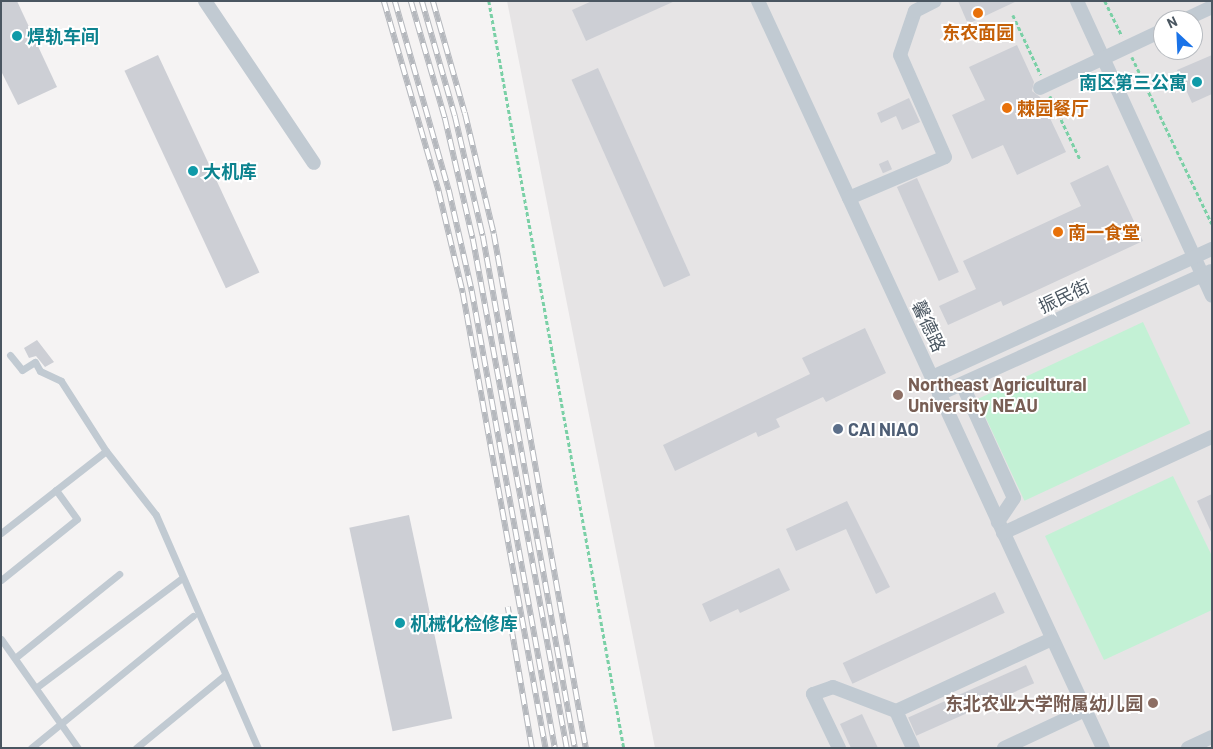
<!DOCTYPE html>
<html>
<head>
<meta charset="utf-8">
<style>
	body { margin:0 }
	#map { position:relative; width:1213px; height:749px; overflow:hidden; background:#f5f3f3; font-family:Barlow,"Noto Sans SC",sans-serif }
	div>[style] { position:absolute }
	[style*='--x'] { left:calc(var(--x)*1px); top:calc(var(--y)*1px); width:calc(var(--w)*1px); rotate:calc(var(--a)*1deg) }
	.education>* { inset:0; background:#e6e4e5 }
	.green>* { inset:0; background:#c3f1d5; transform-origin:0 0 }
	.building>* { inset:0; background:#cdcfd5; transform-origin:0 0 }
	.path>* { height:2.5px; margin-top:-1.25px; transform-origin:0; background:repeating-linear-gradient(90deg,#7ad0a6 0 4px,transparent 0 6.5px) }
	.service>* { height:7px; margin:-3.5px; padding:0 3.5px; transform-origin:3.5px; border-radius:3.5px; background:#c1cad2 }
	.minor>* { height:14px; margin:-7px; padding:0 7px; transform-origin:7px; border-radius:7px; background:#c1cad2 }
	.rail>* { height:5.5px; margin-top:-2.75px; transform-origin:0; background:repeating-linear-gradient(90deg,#fff 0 11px,#b5b8bd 0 22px); box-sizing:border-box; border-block:1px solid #b5b8bd }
	.dots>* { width:14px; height:14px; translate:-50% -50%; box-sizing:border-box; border:2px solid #fff; border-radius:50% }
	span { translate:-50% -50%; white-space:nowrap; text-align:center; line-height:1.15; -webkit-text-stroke:4px #fff; paint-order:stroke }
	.food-label { font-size:18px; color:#c56008; font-weight:700 }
	.left { translate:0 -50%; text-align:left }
	.culture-label { font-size:18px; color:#0d838f; font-weight:700 }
	.right { translate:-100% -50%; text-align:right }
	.street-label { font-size:18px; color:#4a5661 }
	.education-label { font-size:18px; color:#785e54; font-weight:700 }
	.service-label { font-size:18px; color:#4e5e75; font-weight:700 }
	.frame { position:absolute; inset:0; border:2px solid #4a5661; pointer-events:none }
	.north { position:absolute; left:1153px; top:10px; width:50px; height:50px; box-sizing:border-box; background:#fff; border:1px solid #b7bbc0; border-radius:50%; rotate:335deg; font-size:14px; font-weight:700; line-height:20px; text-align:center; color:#4a5661 }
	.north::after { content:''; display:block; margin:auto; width:18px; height:22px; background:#1a73e8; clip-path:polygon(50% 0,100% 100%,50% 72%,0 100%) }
</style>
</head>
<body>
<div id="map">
	<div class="education">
		<i style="clip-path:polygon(evenodd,507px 1px,1212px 1px,1212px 748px,655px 748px,507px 1px,1163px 20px,1193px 20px,1193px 50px,1163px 50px,1163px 20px)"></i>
	</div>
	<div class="green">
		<i style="left:1143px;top:322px;width:112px;height:183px;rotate:65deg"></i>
		<i style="clip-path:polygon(1173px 476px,1212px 556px,1212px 610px,1104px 660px,1045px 536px)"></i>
	</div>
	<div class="building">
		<i style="clip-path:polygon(1px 1px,17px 1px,57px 87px,18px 105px,1px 71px)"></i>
		<i style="clip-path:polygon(592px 1px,675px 1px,586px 41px,572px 10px)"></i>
		<i style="clip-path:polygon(958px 1px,1017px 1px,968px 24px)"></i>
		<i style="clip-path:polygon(1017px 45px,1034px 82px,1032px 91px,1040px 97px,1066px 152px,1017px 175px,1003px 145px,972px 159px,952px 115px,985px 100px,969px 67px)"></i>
		<i style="left:158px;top:55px;width:240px;height:37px;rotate:65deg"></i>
		<i style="clip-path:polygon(1212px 55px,1212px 94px,1192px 103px,1177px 70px)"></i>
		<i style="left:598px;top:68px;width:227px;height:29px;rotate:66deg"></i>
		<i style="clip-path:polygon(909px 98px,920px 122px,902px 130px,896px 116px,881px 123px,877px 113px)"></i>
		<i style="left:888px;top:160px;width:10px;height:10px;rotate:66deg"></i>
		<i style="clip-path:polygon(1108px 165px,1143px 241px,1003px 306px,1001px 301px,948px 325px,939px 306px,976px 289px,963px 261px,1081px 206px,1070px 183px)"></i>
		<i style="left:917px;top:178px;width:103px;height:22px;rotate:66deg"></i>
		<i style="clip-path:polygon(865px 328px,886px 373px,826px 402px,823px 397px,776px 419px,780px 427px,758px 437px,756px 432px,675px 471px,663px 445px,810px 374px,802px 358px)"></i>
		<i style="clip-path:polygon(37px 340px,54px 362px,45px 367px,36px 356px,29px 358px,24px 348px)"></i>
		<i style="clip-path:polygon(1212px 494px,1212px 534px,1197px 501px)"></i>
		<i style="clip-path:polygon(847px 501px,890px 587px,876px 594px,846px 529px,796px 551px,786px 529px)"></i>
		<i style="left:409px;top:515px;width:208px;height:61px;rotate:78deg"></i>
		<i style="clip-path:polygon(779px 568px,790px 590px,740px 613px,738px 609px,710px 622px,702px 604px)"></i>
		<i style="left:995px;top:592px;width:23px;height:168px;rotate:65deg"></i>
		<i style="left:1026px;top:665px;width:20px;height:129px;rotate:66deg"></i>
		<i style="clip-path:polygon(862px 714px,878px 748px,851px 748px,840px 724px)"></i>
	</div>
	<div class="path">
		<i style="--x:489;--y:1;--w:759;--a:79.76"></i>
		<i style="--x:1105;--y:1;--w:39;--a:64"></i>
		<i style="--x:1013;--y:15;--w:66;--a:65"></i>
		<i style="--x:1132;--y:57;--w:185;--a:64.4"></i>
		<i style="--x:1050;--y:96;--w:70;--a:64.5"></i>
	</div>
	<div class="service">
		<i style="--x:10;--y:355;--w:19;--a:51"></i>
		<i style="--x:22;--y:370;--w:15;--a:-32"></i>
		<i style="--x:35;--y:362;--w:10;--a:61"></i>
		<i style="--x:40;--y:371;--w:23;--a:25"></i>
		<i style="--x:61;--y:381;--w:83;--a:57.3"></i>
		<i style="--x:106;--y:451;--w:81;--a:52"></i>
		<i style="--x:156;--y:515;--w:254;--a:66.4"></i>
		<i style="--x:1;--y:533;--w:133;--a:-38"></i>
		<i style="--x:1;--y:580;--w:97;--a:-38.8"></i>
		<i style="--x:77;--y:519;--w:36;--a:-126"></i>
		<i style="--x:1;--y:639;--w:133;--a:54.8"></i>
		<i style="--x:15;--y:658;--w:134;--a:-38.9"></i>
		<i style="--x:37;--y:687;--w:181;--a:-36.9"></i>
		<i style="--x:31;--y:748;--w:209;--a:-39.2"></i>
		<i style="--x:136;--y:748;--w:115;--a:-39.4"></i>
	</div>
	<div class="minor">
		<i style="--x:205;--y:1;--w:195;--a:56.1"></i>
		<i style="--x:758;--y:1;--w:823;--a:65.21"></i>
		<i style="--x:1077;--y:1;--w:324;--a:65.4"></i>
		<i style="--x:1184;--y:20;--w:31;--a:-25"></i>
		<i style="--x:1040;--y:88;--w:136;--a:-25.2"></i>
		<i style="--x:849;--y:198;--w:104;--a:-23.1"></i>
		<i style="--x:945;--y:157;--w:111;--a:-113.8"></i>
		<i style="--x:900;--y:55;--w:46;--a:-71.2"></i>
		<i style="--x:915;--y:11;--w:22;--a:-27"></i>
		<i style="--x:932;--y:377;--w:308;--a:-24.6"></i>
		<i style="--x:962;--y:384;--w:125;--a:65.5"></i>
		<i style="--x:1014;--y:498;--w:29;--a:124"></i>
		<i style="--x:939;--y:394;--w:299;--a:-24.3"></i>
		<i style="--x:1003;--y:533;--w:230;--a:-24.7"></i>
		<i style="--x:896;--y:711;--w:172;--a:-24.8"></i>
		<i style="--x:839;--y:748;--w:60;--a:-115.7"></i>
		<i style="--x:813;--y:694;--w:21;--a:-19"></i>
		<i style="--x:833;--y:687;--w:67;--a:20.9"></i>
		<i style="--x:896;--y:711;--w:41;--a:65.3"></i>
		<i style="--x:1004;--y:748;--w:89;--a:-25.1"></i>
		<i style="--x:1188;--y:748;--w:26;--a:-25"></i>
	</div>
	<div class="rail">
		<i style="--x:384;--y:1;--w:199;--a:73.9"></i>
		<i style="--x:439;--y:192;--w:104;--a:76.6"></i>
		<i style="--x:463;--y:293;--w:463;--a:79.7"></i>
		<i style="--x:395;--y:1;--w:197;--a:74.1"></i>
		<i style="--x:449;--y:190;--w:104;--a:77.2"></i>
		<i style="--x:472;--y:291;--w:464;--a:79.7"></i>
		<i style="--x:411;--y:1;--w:122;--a:73.8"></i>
		<i style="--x:445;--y:118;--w:124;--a:77"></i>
		<i style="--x:473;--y:239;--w:518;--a:79.54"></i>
		<i style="--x:422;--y:1;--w:120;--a:74"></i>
		<i style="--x:455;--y:116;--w:123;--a:76.9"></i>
		<i style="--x:483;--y:236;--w:520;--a:79.81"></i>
		<i style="--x:433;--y:1;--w:116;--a:74.1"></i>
		<i style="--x:465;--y:113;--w:124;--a:76.5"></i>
		<i style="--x:494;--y:234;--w:522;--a:79.85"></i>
		<i style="--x:508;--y:607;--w:143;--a:80.3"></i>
	</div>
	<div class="dots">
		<i style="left:978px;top:13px;background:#e8710a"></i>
		<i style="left:17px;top:36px;background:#0f9aa8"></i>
		<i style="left:1197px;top:82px;background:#0f9aa8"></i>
		<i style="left:1007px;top:108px;background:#e8710a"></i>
		<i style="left:193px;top:171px;background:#0f9aa8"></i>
		<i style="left:1058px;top:232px;background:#e8710a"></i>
		<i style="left:898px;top:395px;background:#8d6e63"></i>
		<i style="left:838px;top:429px;background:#5c6f8a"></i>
		<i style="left:400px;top:623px;background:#0f9aa8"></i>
		<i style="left:1153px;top:703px;background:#8d6e63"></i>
	</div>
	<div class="food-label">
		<span style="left:978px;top:32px">东农面园</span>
		<span class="left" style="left:1017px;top:108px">棘园餐厅</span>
		<span class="left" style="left:1068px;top:232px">南一食堂</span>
	</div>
	<div class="culture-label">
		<span class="left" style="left:27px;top:36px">焊轨车间</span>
		<span class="right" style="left:1187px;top:82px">南区第三公寓</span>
		<span class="left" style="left:203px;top:171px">大机库</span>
		<span class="left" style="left:410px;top:623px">机械化检修库</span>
	</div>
	<div class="street-label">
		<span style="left:1064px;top:296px;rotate:-25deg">振民街</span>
		<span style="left:929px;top:326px;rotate:65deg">馨德路</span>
	</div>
	<div class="education-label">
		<span class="left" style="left:908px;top:395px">Northeast Agricultural<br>University NEAU</span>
		<span class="right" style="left:1143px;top:703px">东北农业大学附属幼儿园</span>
	</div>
	<div class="service-label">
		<span class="left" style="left:848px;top:429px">CAI NIAO</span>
	</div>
	<div class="frame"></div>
	<div class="north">N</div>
</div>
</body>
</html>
